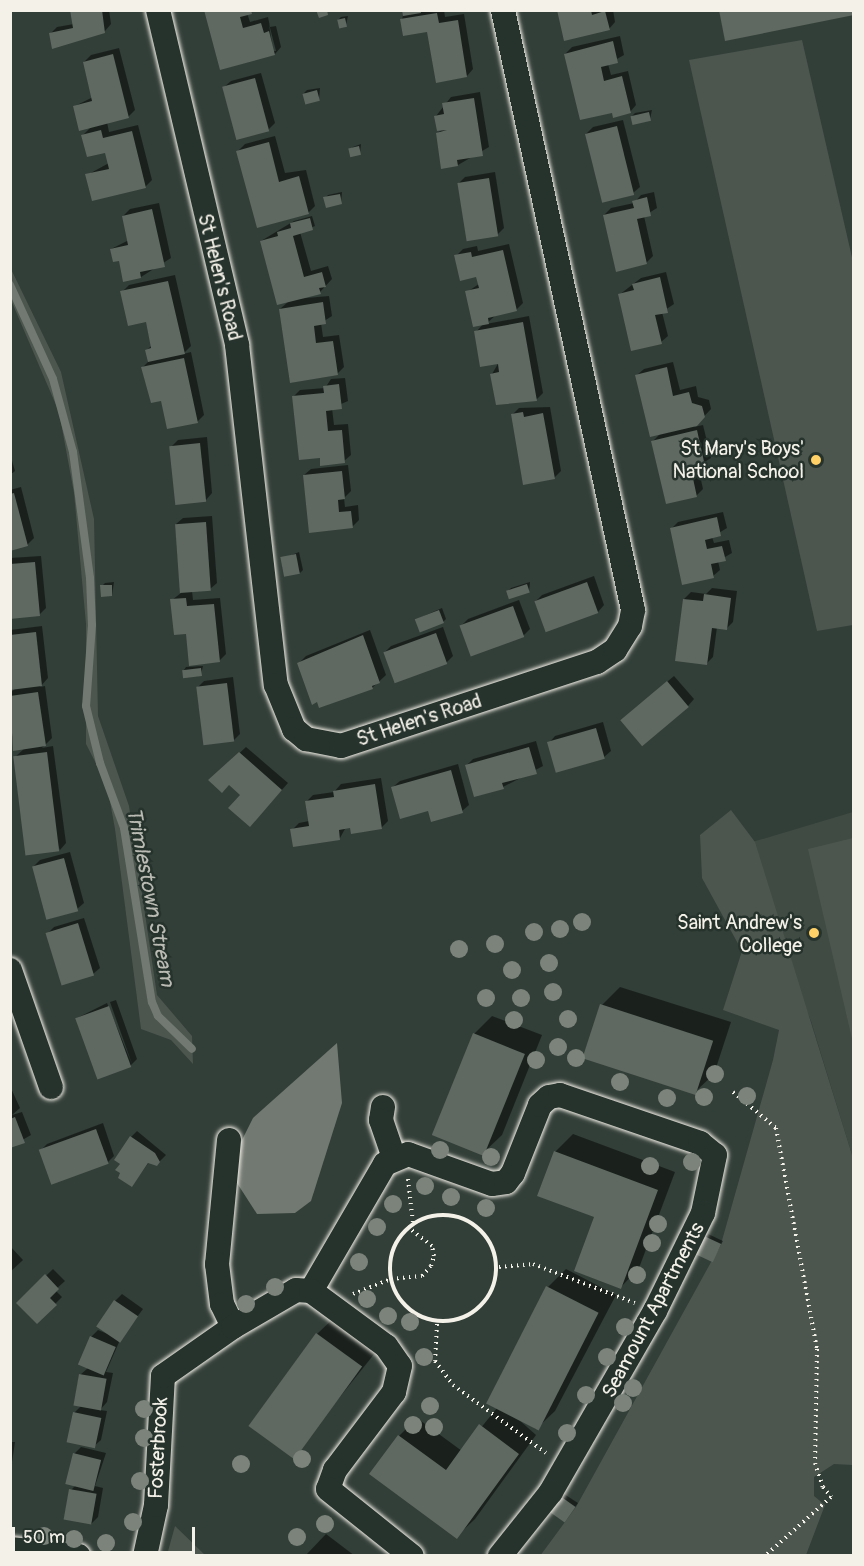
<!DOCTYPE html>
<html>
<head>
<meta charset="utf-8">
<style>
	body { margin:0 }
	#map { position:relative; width:864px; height:1566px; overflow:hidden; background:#323e38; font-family:Pangolin,sans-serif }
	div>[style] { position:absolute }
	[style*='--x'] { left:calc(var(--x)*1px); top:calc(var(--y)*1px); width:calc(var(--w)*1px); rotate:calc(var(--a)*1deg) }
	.built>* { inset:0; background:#404b44 }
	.green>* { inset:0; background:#4c564f }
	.water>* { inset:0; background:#727972 }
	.shadow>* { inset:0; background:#0007 }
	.stream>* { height:8px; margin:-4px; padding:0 4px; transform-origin:4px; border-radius:4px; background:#727972 }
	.building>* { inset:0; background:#5f6861; transform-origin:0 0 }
	.path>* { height:4px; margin-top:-2px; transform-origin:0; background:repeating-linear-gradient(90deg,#f4f1e8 0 1.5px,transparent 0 6px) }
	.path>.ring { margin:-2px; padding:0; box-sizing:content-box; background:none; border:4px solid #f4f1e8; border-radius:50% }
	.roads { filter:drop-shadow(0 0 2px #f4f1e8) drop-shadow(0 0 2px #f4f1e8) }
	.minor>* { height:24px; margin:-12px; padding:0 12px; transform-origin:12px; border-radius:12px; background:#26332d }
	.trees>* { width:18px; height:18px; margin:-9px; border-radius:50%; background:#7c837b }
	.dots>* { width:16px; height:16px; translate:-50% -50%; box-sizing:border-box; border:3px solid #26332d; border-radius:50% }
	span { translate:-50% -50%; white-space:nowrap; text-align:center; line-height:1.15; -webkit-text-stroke:5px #26332d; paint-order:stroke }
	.street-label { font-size:20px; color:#f4f1e8 }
	.poi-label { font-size:20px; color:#f4f1e8 }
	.right { translate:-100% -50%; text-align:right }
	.water-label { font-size:21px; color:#babbb3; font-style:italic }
	.frame { position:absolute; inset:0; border:12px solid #f4f1e8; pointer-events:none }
	.scale { position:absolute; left:12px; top:1527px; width:183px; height:27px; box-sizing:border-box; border:3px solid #f4f1e8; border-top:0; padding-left:8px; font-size:18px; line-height:21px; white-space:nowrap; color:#f4f1e8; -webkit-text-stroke:4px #26332d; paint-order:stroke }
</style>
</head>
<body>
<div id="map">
	<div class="built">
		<i style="clip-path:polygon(853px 812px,853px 1158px,811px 1021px,739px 846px)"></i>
	</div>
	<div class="green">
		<i style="clip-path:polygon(802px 40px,854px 266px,853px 625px,817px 631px,689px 60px)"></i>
		<i style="clip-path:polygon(10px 267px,61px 372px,94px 519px,98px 716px,129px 806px,157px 995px,192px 1036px,193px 1064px,171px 1040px,141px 1029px,115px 829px,107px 785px,86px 744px,86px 624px,74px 493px,59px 412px,11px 300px)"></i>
		<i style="clip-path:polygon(731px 810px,755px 842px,853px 1158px,853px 1465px,834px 1464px,814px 1477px,814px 1496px,825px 1505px,806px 1555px,540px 1556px,576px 1507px,721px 1244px,773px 1060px,779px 1030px,723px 1010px,742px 951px,702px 878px,700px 835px)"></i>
		<i style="clip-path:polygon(853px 838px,854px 838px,853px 1043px,808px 849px)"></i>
		<i style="clip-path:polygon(175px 1526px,204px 1554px,205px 1555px,167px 1555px)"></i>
	</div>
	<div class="water">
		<i style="clip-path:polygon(337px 1043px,342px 1103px,311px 1201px,295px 1213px,257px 1214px,237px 1183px,232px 1160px,253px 1118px)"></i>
	</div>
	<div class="shadow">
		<i style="clip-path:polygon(72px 10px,109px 10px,111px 24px,105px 31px,51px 33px,57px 27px,74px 24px)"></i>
		<i style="clip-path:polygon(evenodd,253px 10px,247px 13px,250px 22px,268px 17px,270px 27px,276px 26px,281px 47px,275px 54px,205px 11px,253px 10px,269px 24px,276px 51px,273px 51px,269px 24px)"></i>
		<i style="clip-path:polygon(404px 10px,444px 10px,445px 17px,464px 14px,473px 69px,467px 76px,429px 30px,402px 20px)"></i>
		<i style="clip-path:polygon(558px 10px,613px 10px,615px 22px,609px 29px)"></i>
		<i style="clip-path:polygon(348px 16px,346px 25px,338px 20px,341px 17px)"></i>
		<i style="clip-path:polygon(620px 36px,624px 55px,608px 64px,611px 75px,628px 71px,636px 105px,630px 112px,613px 111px,565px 54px,572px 47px)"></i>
		<i style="clip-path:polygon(119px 48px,135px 110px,128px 117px,107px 122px,109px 132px,138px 125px,152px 180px,145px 187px,87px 175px,109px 163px,106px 151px,83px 135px,92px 126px,75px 106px,93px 97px,84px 62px,91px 55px)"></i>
		<i style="clip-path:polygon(261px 73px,275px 123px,268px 130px,224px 87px,231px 81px)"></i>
		<i style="clip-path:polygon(320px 88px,319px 99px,304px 93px,307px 90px)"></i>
		<i style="clip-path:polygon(480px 92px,489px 147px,458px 165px,437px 134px,442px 129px,436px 116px,451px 97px)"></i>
		<i style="clip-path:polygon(652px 110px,650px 119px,632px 116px,635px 113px)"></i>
		<i style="clip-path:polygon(623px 120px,640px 187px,633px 193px,586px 134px,593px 127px)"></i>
		<i style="clip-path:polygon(275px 136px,285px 173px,306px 170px,315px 206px,308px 213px,238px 151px,245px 144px)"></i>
		<i style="clip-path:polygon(361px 144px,360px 153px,350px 150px,353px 147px)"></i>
		<i style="clip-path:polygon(495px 172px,504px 228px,497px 235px,458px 184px,465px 177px)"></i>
		<i style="clip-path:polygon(342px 192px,341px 203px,325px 198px,328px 195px)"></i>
		<i style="clip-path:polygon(654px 192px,657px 208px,644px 216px,653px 256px,646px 263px,604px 215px,611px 208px,634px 203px,641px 195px)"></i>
		<i style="clip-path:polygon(159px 203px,171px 258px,141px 277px,111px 249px,129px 240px,123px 216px,130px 209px)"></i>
		<i style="clip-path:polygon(312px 216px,315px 226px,300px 232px,311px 271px,328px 266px,332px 279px,320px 292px,295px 299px,329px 296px,332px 316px,321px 323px,323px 337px,339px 335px,344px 367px,337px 374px,280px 309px,289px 301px,261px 241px,294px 221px)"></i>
		<i style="clip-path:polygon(509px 244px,523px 303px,516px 310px,496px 315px,486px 324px,529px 316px,543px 393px,537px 399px,492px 374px,499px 362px,476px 332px,484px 323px,467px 292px,479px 284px,477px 276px,456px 256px,463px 249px,477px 246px,478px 251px)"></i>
		<i style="clip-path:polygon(666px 272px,674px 304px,662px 312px,668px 336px,661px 342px,619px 295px,641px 278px)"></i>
		<i style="clip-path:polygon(175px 275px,191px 346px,183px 354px,191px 352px,204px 415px,197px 422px,163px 399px,143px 367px,149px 361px,147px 350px,152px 345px,147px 320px,122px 292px,129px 285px)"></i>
		<i style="clip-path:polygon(673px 362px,680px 390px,696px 386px,698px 397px,709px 400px,711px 409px,694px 427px,703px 425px,711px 458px,698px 466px,703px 489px,696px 496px,653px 441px,661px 433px,637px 375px,644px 369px)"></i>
		<i style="clip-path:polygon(345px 378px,348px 401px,332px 408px,334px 425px,348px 424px,351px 455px,344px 461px,321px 456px,293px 397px,300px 390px,325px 388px,331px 379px)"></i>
		<i style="clip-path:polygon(550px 407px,561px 471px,554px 478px,512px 415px,519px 408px)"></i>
		<i style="clip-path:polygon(207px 437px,212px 493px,206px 500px,171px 447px,178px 440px)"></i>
		<i style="clip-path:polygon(10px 454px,15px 471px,10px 475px)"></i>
		<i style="clip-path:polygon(348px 465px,351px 491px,344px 498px,345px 507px,358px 505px,359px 520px,352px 527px,304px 475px,311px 469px)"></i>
		<i style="clip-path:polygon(21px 487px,34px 538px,27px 545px,10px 549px,10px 490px)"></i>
		<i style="clip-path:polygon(723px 512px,727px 528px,712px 537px,714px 543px,729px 540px,732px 553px,718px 561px,720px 570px,713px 576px,671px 529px,678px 522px)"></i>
		<i style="clip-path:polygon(212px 516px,217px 583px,210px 589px,192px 591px,193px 600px,220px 598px,226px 654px,219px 661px,172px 600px,181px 593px,176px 524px,183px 518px)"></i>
		<i style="clip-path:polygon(299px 552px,303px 570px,300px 573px,282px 559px)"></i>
		<i style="clip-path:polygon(41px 556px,46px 608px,39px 615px,10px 617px,10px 558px)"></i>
		<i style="clip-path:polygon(594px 576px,604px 605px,598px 612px,546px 630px,535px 602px,542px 595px)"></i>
		<i style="clip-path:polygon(114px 582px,112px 595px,102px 586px,105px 583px)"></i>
		<i style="clip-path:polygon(530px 582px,529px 592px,508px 591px,511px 588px)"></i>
		<i style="clip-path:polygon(712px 588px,737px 591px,733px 622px,726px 629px,717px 627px,713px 657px,706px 664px,684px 599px,691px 592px,706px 594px)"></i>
		<i style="clip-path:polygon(519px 600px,530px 629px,523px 636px,461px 626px,468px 619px)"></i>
		<i style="clip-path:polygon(442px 608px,446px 619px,443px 622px,417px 619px)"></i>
		<i style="clip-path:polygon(42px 626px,48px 678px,40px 687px,45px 686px,52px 738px,42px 748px,53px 746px,66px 843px,60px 850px,15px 757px,25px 748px,14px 749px,10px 723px,10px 693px,16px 688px,10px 689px,10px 630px)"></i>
		<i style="clip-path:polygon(443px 627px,453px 656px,446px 663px,384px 653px,391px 646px)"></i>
		<i style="clip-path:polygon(370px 630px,386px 675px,372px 688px,299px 663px,306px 656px)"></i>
		<i style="clip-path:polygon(203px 666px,201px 674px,184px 670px,186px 667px)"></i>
		<i style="clip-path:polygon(674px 676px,694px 699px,688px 706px,629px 714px)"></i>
		<i style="clip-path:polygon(233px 677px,240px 734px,233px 741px,197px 688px,204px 681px)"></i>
		<i style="clip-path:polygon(603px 722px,611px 751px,604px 757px,549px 743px,555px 736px)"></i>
		<i style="clip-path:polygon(536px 741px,543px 766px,503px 787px,467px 765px,473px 759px)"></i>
		<i style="clip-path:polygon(246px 747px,288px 783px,257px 818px,242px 795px,217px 774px)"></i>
		<i style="clip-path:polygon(458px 764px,469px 805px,462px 811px,429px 810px,393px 787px,400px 781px)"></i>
		<i style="clip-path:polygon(381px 778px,388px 821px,381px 828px,346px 827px,340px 838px,292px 830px,299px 823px,309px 821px,306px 802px,313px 795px,334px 792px,341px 784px)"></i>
		<i style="clip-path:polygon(70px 852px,84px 903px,77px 909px,33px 867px,40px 860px)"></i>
		<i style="clip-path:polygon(84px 918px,100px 968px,93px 974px,47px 934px,54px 927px)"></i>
		<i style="clip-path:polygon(620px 987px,731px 1022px,714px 1074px,695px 1092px,602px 1005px)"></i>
		<i style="clip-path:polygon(116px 1000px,137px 1059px,131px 1065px,98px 1077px,77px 1018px,107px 1003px,132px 1064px,110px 1002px)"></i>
		<i style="clip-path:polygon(492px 1016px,542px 1035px,502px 1135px,483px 1153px,474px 1034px)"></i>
		<i style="clip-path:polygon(10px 1086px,20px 1108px,12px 1115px,22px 1112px,31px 1135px,10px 1147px)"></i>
		<i style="clip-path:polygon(103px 1123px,114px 1156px,108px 1162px,41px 1150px,47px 1144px)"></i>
		<i style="clip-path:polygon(137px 1131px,166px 1155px,157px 1164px,149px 1162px,132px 1186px,122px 1164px,131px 1137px)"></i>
		<i style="clip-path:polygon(573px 1134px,675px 1172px,639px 1268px,621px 1287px,596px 1217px,555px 1152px)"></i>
		<i style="clip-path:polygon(708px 1234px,723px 1241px,712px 1261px,705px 1237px)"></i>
		<i style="clip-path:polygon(10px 1246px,23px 1260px,10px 1272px)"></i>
		<i style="clip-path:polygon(53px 1269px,65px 1281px,55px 1290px,62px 1297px,37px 1322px,18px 1303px)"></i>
		<i style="clip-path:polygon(566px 1269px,616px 1295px,555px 1411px,536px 1429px,518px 1419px,536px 1435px,475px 1519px,456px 1537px,399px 1436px,417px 1418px,462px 1451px,497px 1408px,487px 1403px,548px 1287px)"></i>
		<i style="clip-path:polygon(122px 1294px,143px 1309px,120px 1340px,106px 1372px,113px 1373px,107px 1402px,100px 1410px,107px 1411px,101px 1440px,94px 1446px,69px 1441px,75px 1412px,82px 1405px,80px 1375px,88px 1368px,91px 1337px,98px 1330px,110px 1335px,115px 1301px)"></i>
		<i style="clip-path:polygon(336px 1316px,379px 1348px,292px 1457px,317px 1334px)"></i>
		<i style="clip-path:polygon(10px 1442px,15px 1442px,10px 1476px)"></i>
		<i style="clip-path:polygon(81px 1447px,106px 1453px,95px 1486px,103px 1488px,98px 1517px,91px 1524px,71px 1490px,76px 1485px,74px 1454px)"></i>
		<i style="clip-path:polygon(564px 1494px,578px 1503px,567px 1518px,562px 1497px)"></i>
		<i style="clip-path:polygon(326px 1534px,355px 1556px,305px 1556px)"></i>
	</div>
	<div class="stream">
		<i style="--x:10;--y:285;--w:103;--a:65.4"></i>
		<i style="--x:53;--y:379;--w:76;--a:74.7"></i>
		<i style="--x:73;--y:452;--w:127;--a:82.3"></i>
		<i style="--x:90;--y:578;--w:47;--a:87.6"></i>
		<i style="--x:92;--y:625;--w:81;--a:94.2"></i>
		<i style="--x:86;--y:706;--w:59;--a:76.2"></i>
		<i style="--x:100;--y:763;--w:69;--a:69.7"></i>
		<i style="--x:124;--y:828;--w:176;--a:80.9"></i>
		<i style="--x:152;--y:1002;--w:15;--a:67"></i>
		<i style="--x:158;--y:1016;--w:47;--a:44.1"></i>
	</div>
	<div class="building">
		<i style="clip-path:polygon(70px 10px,102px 10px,105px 33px,52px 49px,49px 33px,73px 28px)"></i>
		<i style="clip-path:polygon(204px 10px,251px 10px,252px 14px,240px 17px,243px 28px,261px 23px,264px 33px,269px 31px,275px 55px,220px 70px)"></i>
		<i style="clip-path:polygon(316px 10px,327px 10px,328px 15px,319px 18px)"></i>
		<i style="clip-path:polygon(402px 10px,420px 10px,421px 13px,403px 16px)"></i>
		<i style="clip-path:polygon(557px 10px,591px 10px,592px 15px,605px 11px,610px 30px,564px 41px)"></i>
		<i style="clip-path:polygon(719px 10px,854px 10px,854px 15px,725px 41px)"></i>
		<i style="clip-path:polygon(437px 13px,439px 23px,458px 20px,467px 77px,436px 83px,427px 32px,403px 36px,400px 19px)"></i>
		<i style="left:345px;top:18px;width:9px;height:8px;rotate:77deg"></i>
		<i style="clip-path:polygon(613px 41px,618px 63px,601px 67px,604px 81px,622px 76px,631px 113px,613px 118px,612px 113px,580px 120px,564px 54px)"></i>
		<i style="clip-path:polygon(113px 54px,129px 118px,79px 131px,73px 106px,92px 101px,83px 62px)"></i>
		<i style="left:255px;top:78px;width:55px;height:34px;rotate:75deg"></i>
		<i style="left:317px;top:90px;width:11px;height:15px;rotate:75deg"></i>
		<i style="clip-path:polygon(474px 98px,483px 156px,457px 160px,458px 166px,441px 169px,436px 133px,447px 130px,437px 131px,434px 116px,444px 114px,442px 103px)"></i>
		<i style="left:649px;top:112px;width:9px;height:19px;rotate:77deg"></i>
		<i style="left:617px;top:126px;width:71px;height:33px;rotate:76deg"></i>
		<i style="clip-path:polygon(101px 130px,103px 138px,132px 131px,146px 188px,92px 201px,85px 174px,109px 169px,105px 153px,87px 157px,81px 135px)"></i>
		<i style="clip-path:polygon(269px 142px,279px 182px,299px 176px,309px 214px,257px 228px,236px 151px)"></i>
		<i style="left:359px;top:146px;width:9px;height:11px;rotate:77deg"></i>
		<i style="left:489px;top:178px;width:59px;height:32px;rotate:81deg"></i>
		<i style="clip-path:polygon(340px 194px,342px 204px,326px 208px,323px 197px)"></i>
		<i style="clip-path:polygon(647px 197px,651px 216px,637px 219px,647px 264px,616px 272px,603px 215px,634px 208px,632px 201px)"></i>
		<i style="clip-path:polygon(152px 209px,165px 267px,140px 272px,141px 278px,123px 282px,119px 261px,113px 262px,110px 249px,128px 245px,122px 216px)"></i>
		<i style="clip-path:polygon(310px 218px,313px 230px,293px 236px,304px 277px,322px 272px,326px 287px,319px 288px,321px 294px,277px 305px,260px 241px,278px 236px,277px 232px,291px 228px,290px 223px)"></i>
		<i style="clip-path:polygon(503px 250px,517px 311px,488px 318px,489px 324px,473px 327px,465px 291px,479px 288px,476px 277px,460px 281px,454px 255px,471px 252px,472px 257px)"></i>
		<i style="clip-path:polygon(660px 277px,668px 313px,655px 315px,662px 344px,631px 351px,618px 294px,634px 290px,632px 284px)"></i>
		<i style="clip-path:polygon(168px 281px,185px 354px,148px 362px,145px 350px,151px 348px,146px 322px,128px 326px,120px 291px)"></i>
		<i style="clip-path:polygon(323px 302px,326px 324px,314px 326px,316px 343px,333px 341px,338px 375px,290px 383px,279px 309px)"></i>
		<i style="clip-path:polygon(523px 322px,537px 401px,496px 405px,490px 374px,499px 372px,498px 364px,480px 367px,474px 331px)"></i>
		<i style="clip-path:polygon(184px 358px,198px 423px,167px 429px,161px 401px,151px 403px,141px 367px)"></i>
		<i style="clip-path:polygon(667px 367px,673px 396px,689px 392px,692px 403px,702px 406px,705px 417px,697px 426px,650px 437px,635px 375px)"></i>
		<i style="clip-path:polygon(339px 384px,342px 409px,326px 411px,328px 431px,342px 430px,345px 463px,320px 466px,320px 458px,299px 460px,292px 396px,324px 393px,323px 386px)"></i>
		<i style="clip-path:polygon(523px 412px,524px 417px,543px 413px,555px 479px,523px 485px,511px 414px)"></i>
		<i style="clip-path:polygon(697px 430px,705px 466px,691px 469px,697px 497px,666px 504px,651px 441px)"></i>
		<i style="left:200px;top:443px;width:59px;height:31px;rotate:84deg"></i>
		<i style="clip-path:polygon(342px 471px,345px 499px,338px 500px,339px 512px,351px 511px,353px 528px,309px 533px,303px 475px)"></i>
		<i style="clip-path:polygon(14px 493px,28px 546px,10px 551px,10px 494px)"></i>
		<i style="clip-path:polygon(717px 517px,721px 536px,705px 540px,707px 549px,722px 546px,726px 561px,711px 564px,714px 578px,682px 585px,670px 528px)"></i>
		<i style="left:206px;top:522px;width:69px;height:31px;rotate:86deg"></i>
		<i style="left:296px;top:554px;width:20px;height:16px;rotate:79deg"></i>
		<i style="clip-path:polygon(35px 562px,40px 616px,10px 619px,10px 564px)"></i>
		<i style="left:587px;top:582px;width:33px;height:56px;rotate:70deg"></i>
		<i style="left:527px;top:584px;width:9px;height:22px;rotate:72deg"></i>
		<i style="clip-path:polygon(100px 585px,112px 585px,112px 596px,101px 597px)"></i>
		<i style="clip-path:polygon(704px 594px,731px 598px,727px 630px,712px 628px,707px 665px,675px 661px,683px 599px,703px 601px)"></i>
		<i style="clip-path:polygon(186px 598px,187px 606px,214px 604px,220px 662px,189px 666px,186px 634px,174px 635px,170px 599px)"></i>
		<i style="left:513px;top:606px;width:33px;height:57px;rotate:70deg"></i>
		<i style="left:439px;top:610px;width:14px;height:26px;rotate:69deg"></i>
		<i style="clip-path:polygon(36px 632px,42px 686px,10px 690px,10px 635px)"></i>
		<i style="left:436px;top:633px;width:33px;height:56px;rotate:70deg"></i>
		<i style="clip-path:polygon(363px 635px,380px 683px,372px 686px,373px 689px,319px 708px,317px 702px,312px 705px,297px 663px)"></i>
		<i style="left:201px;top:668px;width:8px;height:19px;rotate:83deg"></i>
		<i style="left:667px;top:681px;width:34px;height:61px;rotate:50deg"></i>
		<i style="left:227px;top:683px;width:59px;height:31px;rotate:83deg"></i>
		<i style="clip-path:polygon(38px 692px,46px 746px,13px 751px,10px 696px)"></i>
		<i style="left:596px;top:728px;width:32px;height:51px;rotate:74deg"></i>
		<i style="clip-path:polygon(529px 747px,537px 774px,502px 783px,504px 789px,474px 797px,465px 765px)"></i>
		<i style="left:47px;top:752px;width:100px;height:34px;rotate:83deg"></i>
		<i style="clip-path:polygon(239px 752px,282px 790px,250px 827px,228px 808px,240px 795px,229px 785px,222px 793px,208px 780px)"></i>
		<i style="clip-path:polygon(451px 770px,463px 813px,431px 822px,428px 811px,400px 819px,391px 787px)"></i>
		<i style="clip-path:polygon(375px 784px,382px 829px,351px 834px,350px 828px,339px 830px,340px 840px,293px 847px,290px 829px,309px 826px,305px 801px,334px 797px,333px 791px)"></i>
		<i style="left:64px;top:858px;width:55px;height:33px;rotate:75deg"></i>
		<i style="left:78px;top:923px;width:55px;height:34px;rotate:73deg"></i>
		<i style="left:600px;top:1004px;width:119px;height:57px;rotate:18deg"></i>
		<i style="left:109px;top:1006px;width:65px;height:36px;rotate:70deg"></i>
		<i style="left:473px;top:1033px;width:56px;height:110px;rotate:22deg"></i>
		<i style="clip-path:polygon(15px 1117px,25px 1143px,10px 1148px,10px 1119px)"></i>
		<i style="left:96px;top:1129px;width:37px;height:61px;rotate:70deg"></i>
		<i style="clip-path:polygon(130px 1136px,155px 1153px,160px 1162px,157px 1166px,148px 1163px,132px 1187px,118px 1178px,120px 1173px,115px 1170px,120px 1164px,114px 1160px)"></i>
		<i style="clip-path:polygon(554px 1151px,658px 1190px,621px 1289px,574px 1271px,594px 1217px,537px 1196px)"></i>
		<i style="left:704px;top:1236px;width:19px;height:20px;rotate:25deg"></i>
		<i style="clip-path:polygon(45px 1274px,59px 1289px,50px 1298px,57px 1305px,37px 1324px,16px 1303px)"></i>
		<i style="left:546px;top:1286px;width:59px;height:132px;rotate:27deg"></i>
		<i style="left:114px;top:1300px;width:29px;height:32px;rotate:34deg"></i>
		<i style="left:316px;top:1333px;width:57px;height:115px;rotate:36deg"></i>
		<i style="left:90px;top:1336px;width:28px;height:31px;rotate:23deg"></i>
		<i style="left:79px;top:1374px;width:28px;height:32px;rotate:10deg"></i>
		<i style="left:73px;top:1412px;width:29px;height:31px;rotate:12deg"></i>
		<i style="clip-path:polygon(479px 1424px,519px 1454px,457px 1539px,369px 1474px,398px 1435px,446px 1470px)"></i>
		<i style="left:73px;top:1453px;width:29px;height:32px;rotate:14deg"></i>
		<i style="left:69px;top:1489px;width:28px;height:31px;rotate:10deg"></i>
		<i style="left:560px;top:1496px;width:19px;height:19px;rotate:35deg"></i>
	</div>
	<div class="path">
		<i style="--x:733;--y:1092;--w:56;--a:39.9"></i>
		<i style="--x:776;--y:1128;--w:225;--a:79.5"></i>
		<i style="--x:817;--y:1349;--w:114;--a:91"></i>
		<i style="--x:815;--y:1463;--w:25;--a:72"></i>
		<i style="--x:823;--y:1487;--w:13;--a:51"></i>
		<i style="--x:831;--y:1497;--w:89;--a:138.2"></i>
		<i style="--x:408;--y:1179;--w:44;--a:83.5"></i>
		<i class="ring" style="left:390px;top:1215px;width:102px;height:102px"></i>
		<i style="--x:499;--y:1267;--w:34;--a:-5"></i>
		<i style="--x:533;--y:1264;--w:109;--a:20.9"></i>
		<i style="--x:353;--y:1294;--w:41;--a:-21.5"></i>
		<i style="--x:391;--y:1279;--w:31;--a:-6"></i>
		<i style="--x:422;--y:1276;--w:13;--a:-48"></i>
		<i style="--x:431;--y:1266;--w:10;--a:-73"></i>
		<i style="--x:434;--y:1256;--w:10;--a:-101"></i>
		<i style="--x:432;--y:1246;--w:31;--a:-142"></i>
		<i style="--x:437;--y:1324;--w:37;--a:93"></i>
		<i style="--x:435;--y:1361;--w:30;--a:53"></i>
		<i style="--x:453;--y:1385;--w:115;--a:36.2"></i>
	</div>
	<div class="roads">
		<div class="minor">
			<i style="--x:158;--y:10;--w:344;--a:76.7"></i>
			<i style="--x:237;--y:345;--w:342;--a:83.5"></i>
			<i style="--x:276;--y:685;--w:48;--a:67.8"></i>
			<i style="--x:294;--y:729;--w:16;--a:40"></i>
			<i style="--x:306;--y:739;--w:36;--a:11"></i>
			<i style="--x:341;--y:746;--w:269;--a:-18.2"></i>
			<i style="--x:597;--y:662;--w:22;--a:-34"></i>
			<i style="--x:615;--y:650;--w:28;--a:-58"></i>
			<i style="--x:630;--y:626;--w:16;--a:-79"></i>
			<i style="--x:633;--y:610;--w:614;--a:-102.23"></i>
			<i style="--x:10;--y:970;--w:124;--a:70.7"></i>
			<i style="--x:383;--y:1107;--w:13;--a:99"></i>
			<i style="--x:381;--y:1120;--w:39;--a:71"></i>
			<i style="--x:229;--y:1140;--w:125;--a:95.5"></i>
			<i style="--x:217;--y:1264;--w:40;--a:82.9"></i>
			<i style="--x:222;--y:1304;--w:25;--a:64"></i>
			<i style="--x:311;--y:1291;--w:147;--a:-59.8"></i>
			<i style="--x:385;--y:1164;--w:25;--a:-23"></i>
			<i style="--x:408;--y:1154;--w:89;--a:19.7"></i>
			<i style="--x:492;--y:1184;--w:14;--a:-8"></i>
			<i style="--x:506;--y:1182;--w:11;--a:-52"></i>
			<i style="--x:513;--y:1173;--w:73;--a:-68.3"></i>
			<i style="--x:540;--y:1105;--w:12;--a:-42"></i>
			<i style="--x:549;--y:1097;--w:11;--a:-10"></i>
			<i style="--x:560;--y:1095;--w:148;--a:18.9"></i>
			<i style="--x:700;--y:1143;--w:19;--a:39"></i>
			<i style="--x:715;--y:1155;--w:59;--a:101.7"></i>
			<i style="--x:703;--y:1213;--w:109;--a:116.1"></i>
			<i style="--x:655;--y:1311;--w:209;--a:119.9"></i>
			<i style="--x:551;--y:1492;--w:82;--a:128.6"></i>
			<i style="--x:10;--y:1549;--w:69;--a:5.8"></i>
			<i style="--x:145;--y:1556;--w:52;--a:-77.8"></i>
			<i style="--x:156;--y:1505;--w:129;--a:-86.9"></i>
			<i style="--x:163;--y:1376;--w:85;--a:-35"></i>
			<i style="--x:233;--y:1327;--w:73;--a:-30.4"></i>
			<i style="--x:296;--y:1290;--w:15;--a:4"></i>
			<i style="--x:311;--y:1291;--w:93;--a:36.3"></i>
			<i style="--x:386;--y:1346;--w:24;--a:55"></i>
			<i style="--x:400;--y:1366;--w:27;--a:103"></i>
			<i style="--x:394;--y:1392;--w:98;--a:127.1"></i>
			<i style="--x:335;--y:1470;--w:20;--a:110"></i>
			<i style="--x:328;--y:1489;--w:107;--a:38.6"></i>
		</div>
	</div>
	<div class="trees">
		<i style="left:582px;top:922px"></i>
		<i style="left:560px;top:929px"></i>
		<i style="left:534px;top:932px"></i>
		<i style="left:495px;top:944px"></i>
		<i style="left:459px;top:949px"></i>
		<i style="left:549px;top:963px"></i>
		<i style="left:512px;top:970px"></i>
		<i style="left:553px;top:992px"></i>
		<i style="left:486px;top:998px"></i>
		<i style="left:521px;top:998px"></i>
		<i style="left:568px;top:1019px"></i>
		<i style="left:514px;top:1020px"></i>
		<i style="left:558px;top:1047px"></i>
		<i style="left:576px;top:1058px"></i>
		<i style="left:536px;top:1060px"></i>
		<i style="left:715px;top:1074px"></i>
		<i style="left:620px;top:1082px"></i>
		<i style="left:747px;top:1096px"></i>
		<i style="left:704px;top:1097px"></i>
		<i style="left:667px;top:1098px"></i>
		<i style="left:440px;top:1150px"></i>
		<i style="left:491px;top:1157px"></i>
		<i style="left:692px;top:1162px"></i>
		<i style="left:650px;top:1166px"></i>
		<i style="left:425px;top:1186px"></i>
		<i style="left:451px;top:1197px"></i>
		<i style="left:393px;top:1204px"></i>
		<i style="left:486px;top:1208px"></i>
		<i style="left:658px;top:1224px"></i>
		<i style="left:377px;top:1227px"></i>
		<i style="left:652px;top:1243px"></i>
		<i style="left:359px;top:1262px"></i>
		<i style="left:637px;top:1275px"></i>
		<i style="left:275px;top:1287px"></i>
		<i style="left:367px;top:1299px"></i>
		<i style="left:246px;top:1304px"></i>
		<i style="left:388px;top:1316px"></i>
		<i style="left:410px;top:1322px"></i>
		<i style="left:625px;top:1327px"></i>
		<i style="left:424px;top:1357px"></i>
		<i style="left:607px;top:1357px"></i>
		<i style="left:633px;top:1388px"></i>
		<i style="left:586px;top:1395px"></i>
		<i style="left:623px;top:1403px"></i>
		<i style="left:430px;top:1406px"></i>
		<i style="left:144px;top:1409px"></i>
		<i style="left:413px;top:1425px"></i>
		<i style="left:434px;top:1427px"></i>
		<i style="left:567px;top:1433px"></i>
		<i style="left:144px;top:1438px"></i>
		<i style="left:302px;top:1459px"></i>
		<i style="left:241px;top:1464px"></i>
		<i style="left:140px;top:1481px"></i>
		<i style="left:133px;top:1522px"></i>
		<i style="left:325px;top:1524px"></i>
		<i style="left:44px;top:1536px"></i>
		<i style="left:297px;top:1537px"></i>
		<i style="left:74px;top:1539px"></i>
		<i style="left:106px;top:1543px"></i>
	</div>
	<div class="dots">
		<i style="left:816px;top:460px;background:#ffd166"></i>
		<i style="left:814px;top:933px;background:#ffd166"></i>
	</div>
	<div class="street-label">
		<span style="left:220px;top:277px;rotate:76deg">St Helen's Road</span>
		<span style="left:419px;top:720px;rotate:-18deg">St Helen's Road</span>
		<span style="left:653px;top:1310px;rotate:-62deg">Seamount Apartments</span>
		<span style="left:158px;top:1448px;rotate:-87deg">Fosterbrook</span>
	</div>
	<div class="poi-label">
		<span class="right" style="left:804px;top:460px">St Mary's Boys'<br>National School</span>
		<span class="right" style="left:802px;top:934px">Saint Andrew's<br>College</span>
	</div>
	<div class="water-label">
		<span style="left:150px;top:897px;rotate:79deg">Trimlestown Stream</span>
	</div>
	<div class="frame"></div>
	<div class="scale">50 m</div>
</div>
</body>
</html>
